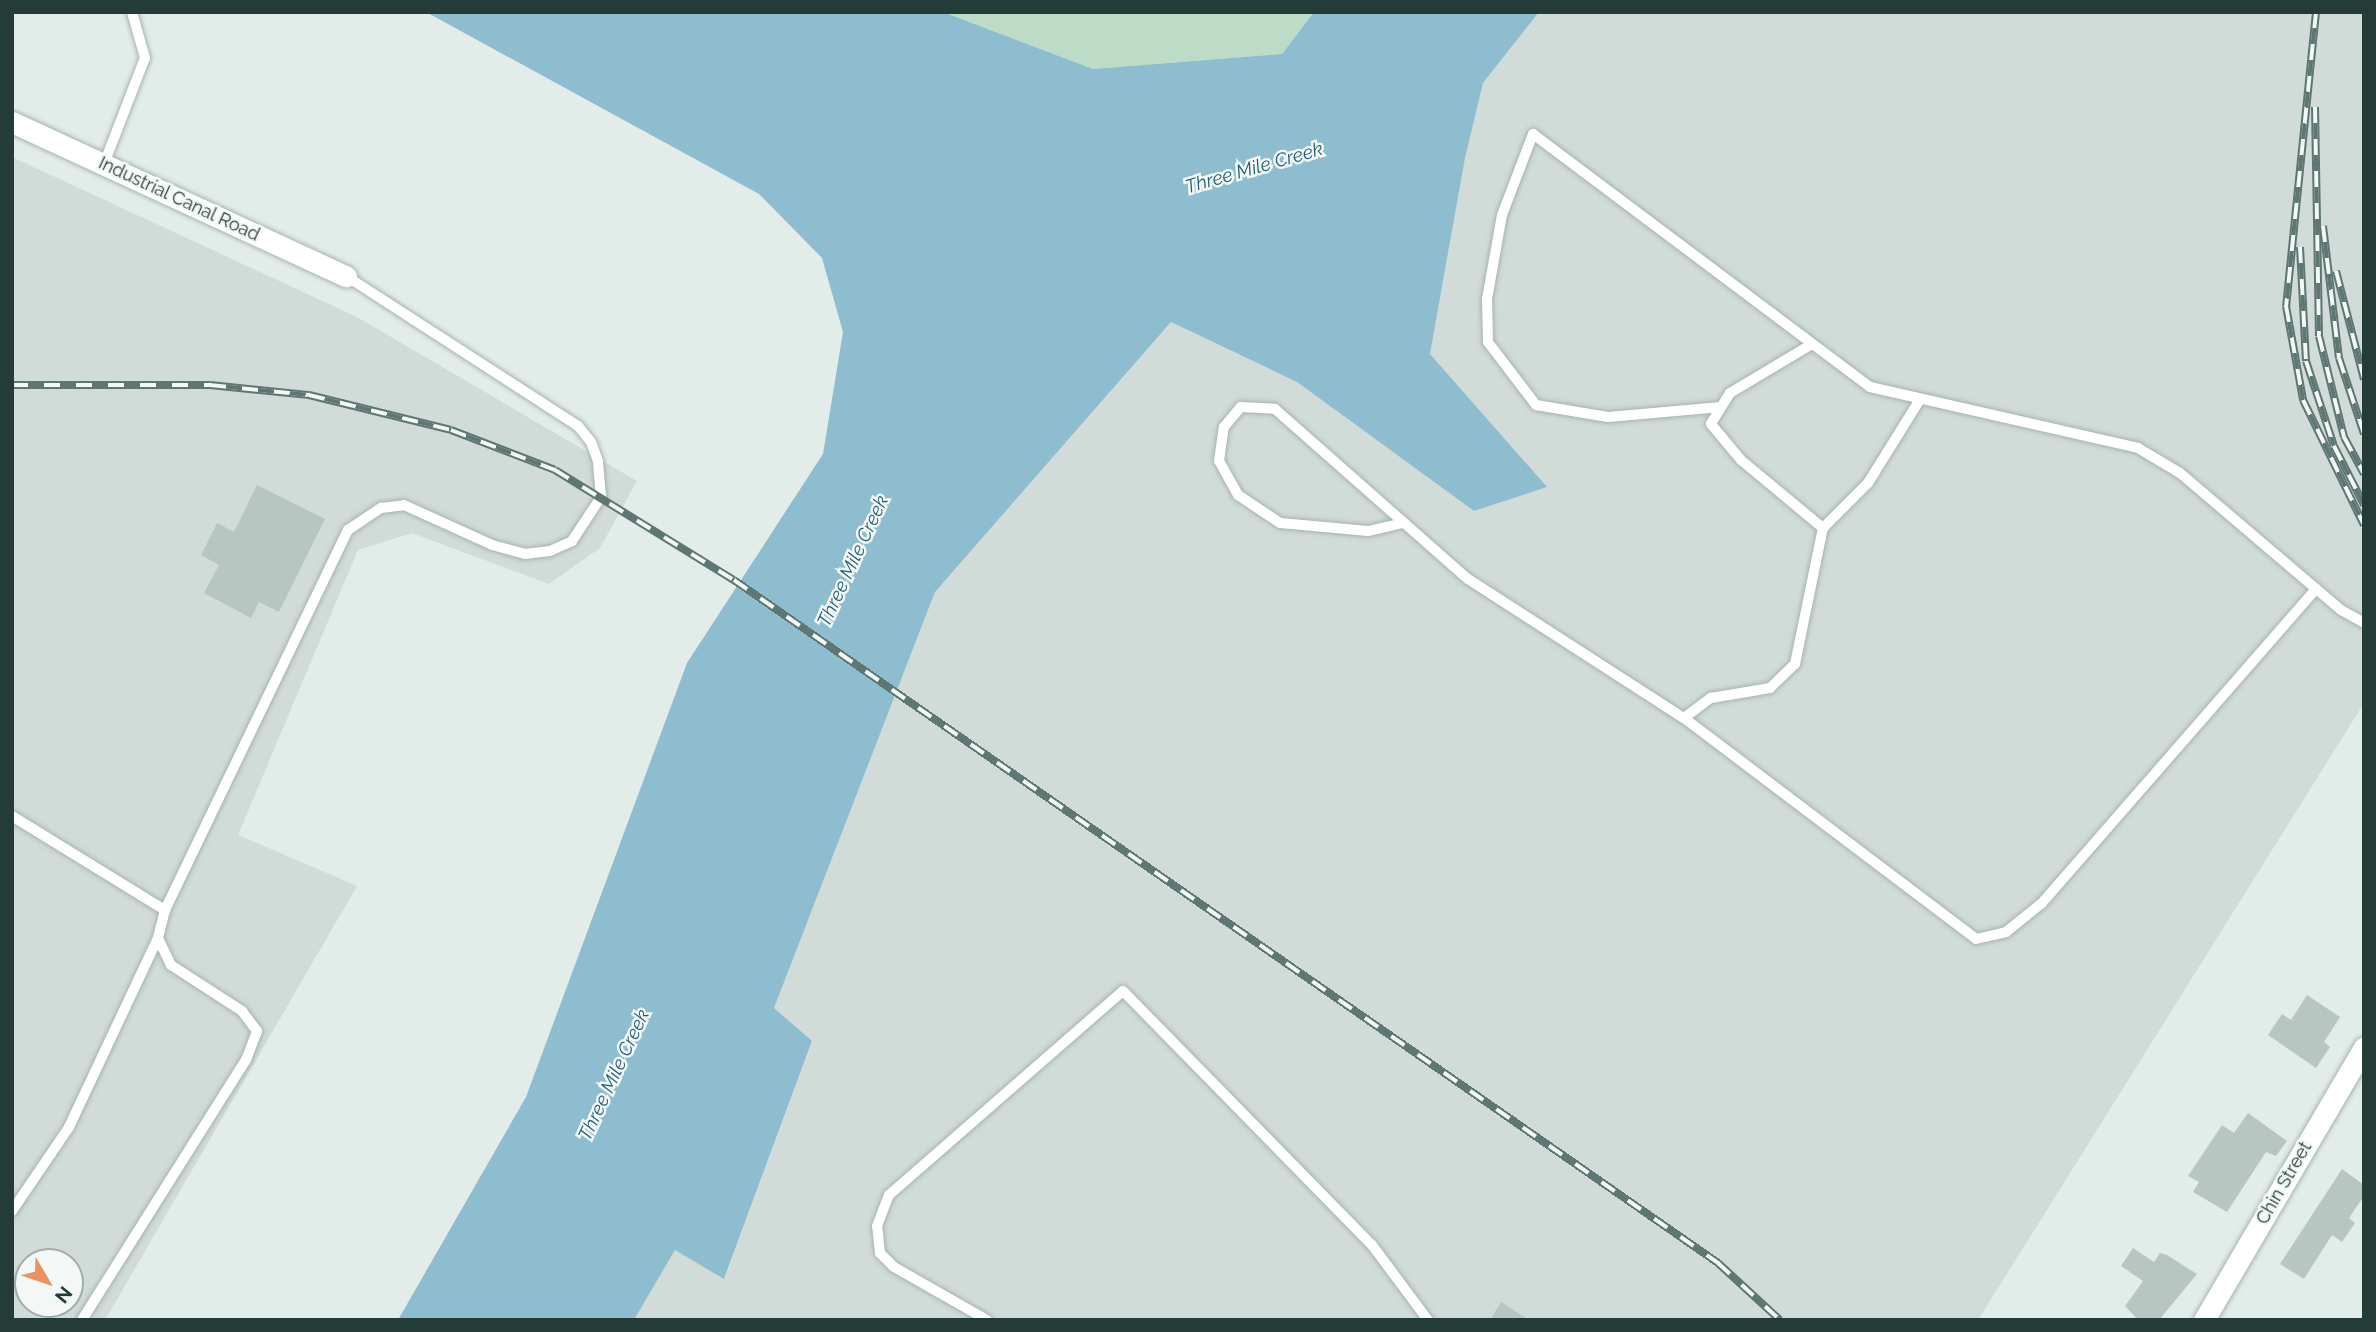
<!DOCTYPE html>
<html>
<head>
<meta charset="utf-8">
<style>
	body { margin:0 }
	#map { position:relative; width:2376px; height:1332px; overflow:hidden; background:#e2ece8; font-family:Raleway,sans-serif }
	div>[style] { position:absolute }
	[style*='--x'] { left:calc(var(--x)*1px); top:calc(var(--y)*1px); width:calc(var(--w)*1px); rotate:calc(var(--a)*1deg) }
	.built>* { inset:0; background:#d1dbd8 }
	.green>* { inset:0; background:#bcdcc8 }
	.water>* { inset:0; background:#8dbdce }
	.building>* { inset:0; background:#b8c6c2 }
	.roads { filter:drop-shadow(0 0 2px #a5b4b0) drop-shadow(0 0 2px #a5b4b0) }
	.service>* { height:10px; margin:-5px; padding:0 5px; transform-origin:5px; border-radius:5px; background:#fff }
	.minor>* { height:21px; margin:-10.5px; padding:0 10.5px; transform-origin:10.5px; border-radius:10.5px; background:#fff }
	.tertiary>* { height:21px; margin:-10.5px; padding:0 10.5px; transform-origin:10.5px; border-radius:10.5px; background:#fff }
	.rail>* { height:8px; margin-top:-4px; transform-origin:0; background:repeating-linear-gradient(90deg,#f3f8f6 0 16px,#5e7773 0 32px); box-sizing:border-box; border-block:2px solid #5e7773 }
	span { translate:-50% -50%; white-space:nowrap; text-align:center; line-height:1.15; -webkit-text-stroke:5px #f3f8f6; paint-order:stroke }
	.street-label { font-size:18px; color:#233c38 }
	.water-label { font-size:19px; color:#205e75; font-style:italic }
	.frame { position:absolute; inset:0; border:14px solid #233c38; pointer-events:none }
	.north { position:absolute; left:14px; top:1248px; width:70px; height:70px; box-sizing:border-box; background:#f3f8f6; border:2px solid #a0adaa; border-radius:50%; rotate:129deg; font-size:19px; font-weight:700; line-height:28px; text-align:center; color:#233c38 }
	.north::after { content:''; display:block; margin:auto; width:24px; height:32px; background:#eb9261; clip-path:polygon(50% 0,100% 100%,50% 72%,0 100%) }
</style>
</head>
<body>
<div id="map">
	<div class="built">
		<i style="clip-path:polygon(1539px 12px,2364px 12px,2364px 703px,1978px 1320px,634px 1320px,675px 1250px,725px 1278px,812px 1042px,774px 1008px,935px 592px,1171px 322px,1297px 382px,1474px 511px,1546px 487px,1430px 354px,1465px 158px,1483px 83px)"></i>
		<i style="clip-path:polygon(evenodd,12px 157px,357px 317px,637px 481px,600px 548px,549px 584px,412px 533px,358px 550px,238px 835px,357px 886px,105px 1320px,12px 1320px,12px 157px,28px 1262px,70px 1262px,70px 1304px,28px 1304px,28px 1262px)"></i>
	</div>
	<div class="green">
		<i style="clip-path:polygon(943px 12px,1314px 12px,1282px 54px,1093px 69px)"></i>
	</div>
	<div class="water">
		<i style="clip-path:polygon(426px 12px,943px 12px,1093px 69px,1282px 54px,1314px 12px,1539px 12px,1483px 83px,1465px 158px,1430px 354px,1547px 487px,1474px 511px,1297px 382px,1171px 322px,935px 592px,774px 1008px,812px 1041px,724px 1279px,675px 1250px,634px 1320px,398px 1320px,526px 1097px,687px 663px,823px 454px,843px 332px,822px 258px,759px 194px)"></i>
	</div>
	<div class="building">
		<i style="clip-path:polygon(257px 485px,325px 519px,279px 612px,259px 602px,251px 618px,204px 593px,219px 565px,201px 555px,217px 523px,234px 532px)"></i>
		<i style="clip-path:polygon(2307px 995px,2340px 1017px,2324px 1042px,2330px 1047px,2316px 1068px,2268px 1035px,2282px 1014px,2291px 1020px)"></i>
		<i style="clip-path:polygon(2248px 1113px,2287px 1141px,2276px 1156px,2266px 1152px,2227px 1212px,2193px 1192px,2199px 1182px,2188px 1176px,2222px 1125px,2234px 1133px)"></i>
		<i style="clip-path:polygon(2342px 1169px,2364px 1185px,2364px 1196px,2349px 1218px,2355px 1223px,2342px 1242px,2332px 1235px,2304px 1279px,2280px 1264px)"></i>
		<i style="clip-path:polygon(2133px 1248px,2154px 1262px,2160px 1253px,2167px 1255px,2197px 1274px,2159px 1320px,2138px 1320px,2125px 1306px,2143px 1281px,2121px 1266px)"></i>
		<i style="clip-path:polygon(1501px 1302px,1529px 1320px,1490px 1320px)"></i>
	</div>
	<div class="roads">
		<div class="service">
			<i style="--x:104;--y:164;--w:114;--a:-68.9"></i>
			<i style="--x:145;--y:58;--w:48;--a:-105.8"></i>
			<i style="--x:1812;--y:344;--w:96;--a:149.1"></i>
			<i style="--x:1730;--y:393;--w:36;--a:122"></i>
			<i style="--x:1711;--y:424;--w:47;--a:50.2"></i>
			<i style="--x:1741;--y:460;--w:107;--a:39.7"></i>
			<i style="--x:1721;--y:407;--w:113;--a:174.9"></i>
			<i style="--x:1608;--y:417;--w:73;--a:-170.5"></i>
			<i style="--x:1536;--y:405;--w:79;--a:-127.3"></i>
			<i style="--x:1488;--y:342;--w:43;--a:-91.3"></i>
			<i style="--x:1487;--y:299;--w:85;--a:-79.9"></i>
			<i style="--x:1502;--y:215;--w:87;--a:-69.1"></i>
			<i style="--x:1533;--y:134;--w:421;--a:36.9"></i>
			<i style="--x:1870;--y:387;--w:275;--a:12.8"></i>
			<i style="--x:2138;--y:448;--w:49;--a:30.8"></i>
			<i style="--x:2180;--y:473;--w:211;--a:40.4"></i>
			<i style="--x:2341;--y:610;--w:26;--a:29"></i>
			<i style="--x:1403;--y:523;--w:36;--a:167"></i>
			<i style="--x:1368;--y:531;--w:88;--a:-174.8"></i>
			<i style="--x:1280;--y:523;--w:50;--a:-146.3"></i>
			<i style="--x:1238;--y:495;--w:39;--a:-119"></i>
			<i style="--x:1219;--y:461;--w:34;--a:-82"></i>
			<i style="--x:1224;--y:427;--w:26;--a:-50"></i>
			<i style="--x:1241;--y:407;--w:34;--a:3"></i>
			<i style="--x:1275;--y:409;--w:257;--a:41.4"></i>
			<i style="--x:1468;--y:579;--w:257;--a:32.8"></i>
			<i style="--x:1684;--y:718;--w:366;--a:37.1"></i>
			<i style="--x:1976;--y:939;--w:31;--a:-13"></i>
			<i style="--x:2006;--y:932;--w:46;--a:-38.9"></i>
			<i style="--x:2042;--y:903;--w:417;--a:-48.9"></i>
			<i style="--x:1684;--y:718;--w:34;--a:-37"></i>
			<i style="--x:1711;--y:698;--w:60;--a:-9.6"></i>
			<i style="--x:1770;--y:688;--w:35;--a:-44"></i>
			<i style="--x:1795;--y:664;--w:139;--a:-78.4"></i>
			<i style="--x:1823;--y:528;--w:64;--a:-45"></i>
			<i style="--x:1868;--y:483;--w:97;--a:-58.1"></i>
			<i style="--x:12;--y:816;--w:180;--a:31.6"></i>
			<i style="--x:12;--y:1211;--w:102;--a:-55.8"></i>
			<i style="--x:69;--y:1127;--w:209;--a:-64.8"></i>
			<i style="--x:82;--y:1320;--w:307;--a:-57.8"></i>
			<i style="--x:246;--y:1060;--w:31;--a:-69"></i>
			<i style="--x:257;--y:1031;--w:25;--a:-127"></i>
			<i style="--x:242;--y:1011;--w:85;--a:-147.1"></i>
			<i style="--x:171;--y:965;--w:30;--a:-116"></i>
			<i style="--x:158;--y:938;--w:29;--a:-76"></i>
			<i style="--x:165;--y:910;--w:422;--a:-64.3"></i>
			<i style="--x:348;--y:530;--w:40;--a:-34"></i>
			<i style="--x:381;--y:508;--w:23;--a:-7"></i>
			<i style="--x:404;--y:505;--w:97;--a:24.4"></i>
			<i style="--x:492;--y:545;--w:34;--a:15"></i>
			<i style="--x:525;--y:554;--w:25;--a:-7"></i>
			<i style="--x:550;--y:551;--w:24;--a:-24"></i>
			<i style="--x:572;--y:541;--w:53;--a:-56.6"></i>
			<i style="--x:601;--y:497;--w:36;--a:-95"></i>
			<i style="--x:598;--y:461;--w:20;--a:-110"></i>
			<i style="--x:591;--y:442;--w:21;--a:-129"></i>
			<i style="--x:578;--y:426;--w:276;--a:-147.1"></i>
			<i style="--x:987;--y:1320;--w:107;--a:-150.3"></i>
			<i style="--x:894;--y:1267;--w:20;--a:-135"></i>
			<i style="--x:880;--y:1253;--w:27;--a:-96"></i>
			<i style="--x:877;--y:1226;--w:33;--a:-69"></i>
			<i style="--x:889;--y:1195;--w:310;--a:-41.1"></i>
			<i style="--x:1123;--y:991;--w:356;--a:45.6"></i>
			<i style="--x:1372;--y:1245;--w:94;--a:53.3"></i>
		</div>
		<div class="minor">
			<i style="--x:2204;--y:1320;--w:316;--a:-59.6"></i>
		</div>
		<div class="tertiary">
			<i style="--x:12;--y:122;--w:368;--a:24.8"></i>
		</div>
	</div>
	<div class="rail">
		<i style="--x:2316;--y:12;--w:296;--a:95.8"></i>
		<i style="--x:2286;--y:306;--w:96;--a:79.7"></i>
		<i style="--x:2303;--y:400;--w:139;--a:64"></i>
		<i style="--x:2315;--y:107;--w:229;--a:89"></i>
		<i style="--x:2319;--y:336;--w:104;--a:76.1"></i>
		<i style="--x:2344;--y:437;--w:42;--a:61.6"></i>
		<i style="--x:2323;--y:226;--w:133;--a:83.1"></i>
		<i style="--x:2339;--y:358;--w:80;--a:71.8"></i>
		<i style="--x:2300;--y:247;--w:114;--a:87"></i>
		<i style="--x:2306;--y:361;--w:89;--a:71.8"></i>
		<i style="--x:2334;--y:446;--w:66;--a:63"></i>
		<i style="--x:2336;--y:271;--w:112;--a:75.5"></i>
		<i style="--x:12;--y:385;--w:198;--a:0"></i>
		<i style="--x:210;--y:385;--w:100;--a:5.8"></i>
		<i style="--x:309;--y:395;--w:146;--a:13.8"></i>
		<i style="--x:451;--y:430;--w:111;--a:21"></i>
		<i style="--x:555;--y:470;--w:210;--a:31.6"></i>
		<i style="--x:734;--y:580;--w:1198;--a:34.76"></i>
		<i style="--x:1718;--y:1263;--w:84;--a:42.6"></i>
	</div>
	<div class="street-label">
		<span style="left:179px;top:199px;rotate:25deg">Industrial Canal Road</span>
		<span style="left:2284px;top:1183px;rotate:-60deg">Chin Street</span>
	</div>
	<div class="water-label">
		<span style="left:1254px;top:168px;rotate:-16deg">Three Mile Creek</span>
		<span style="left:853px;top:561px;rotate:-65deg">Three Mile Creek</span>
		<span style="left:614px;top:1075px;rotate:-65deg">Three Mile Creek</span>
	</div>
	<div class="frame"></div>
	<div class="north">N</div>
</div>
</body>
</html>
